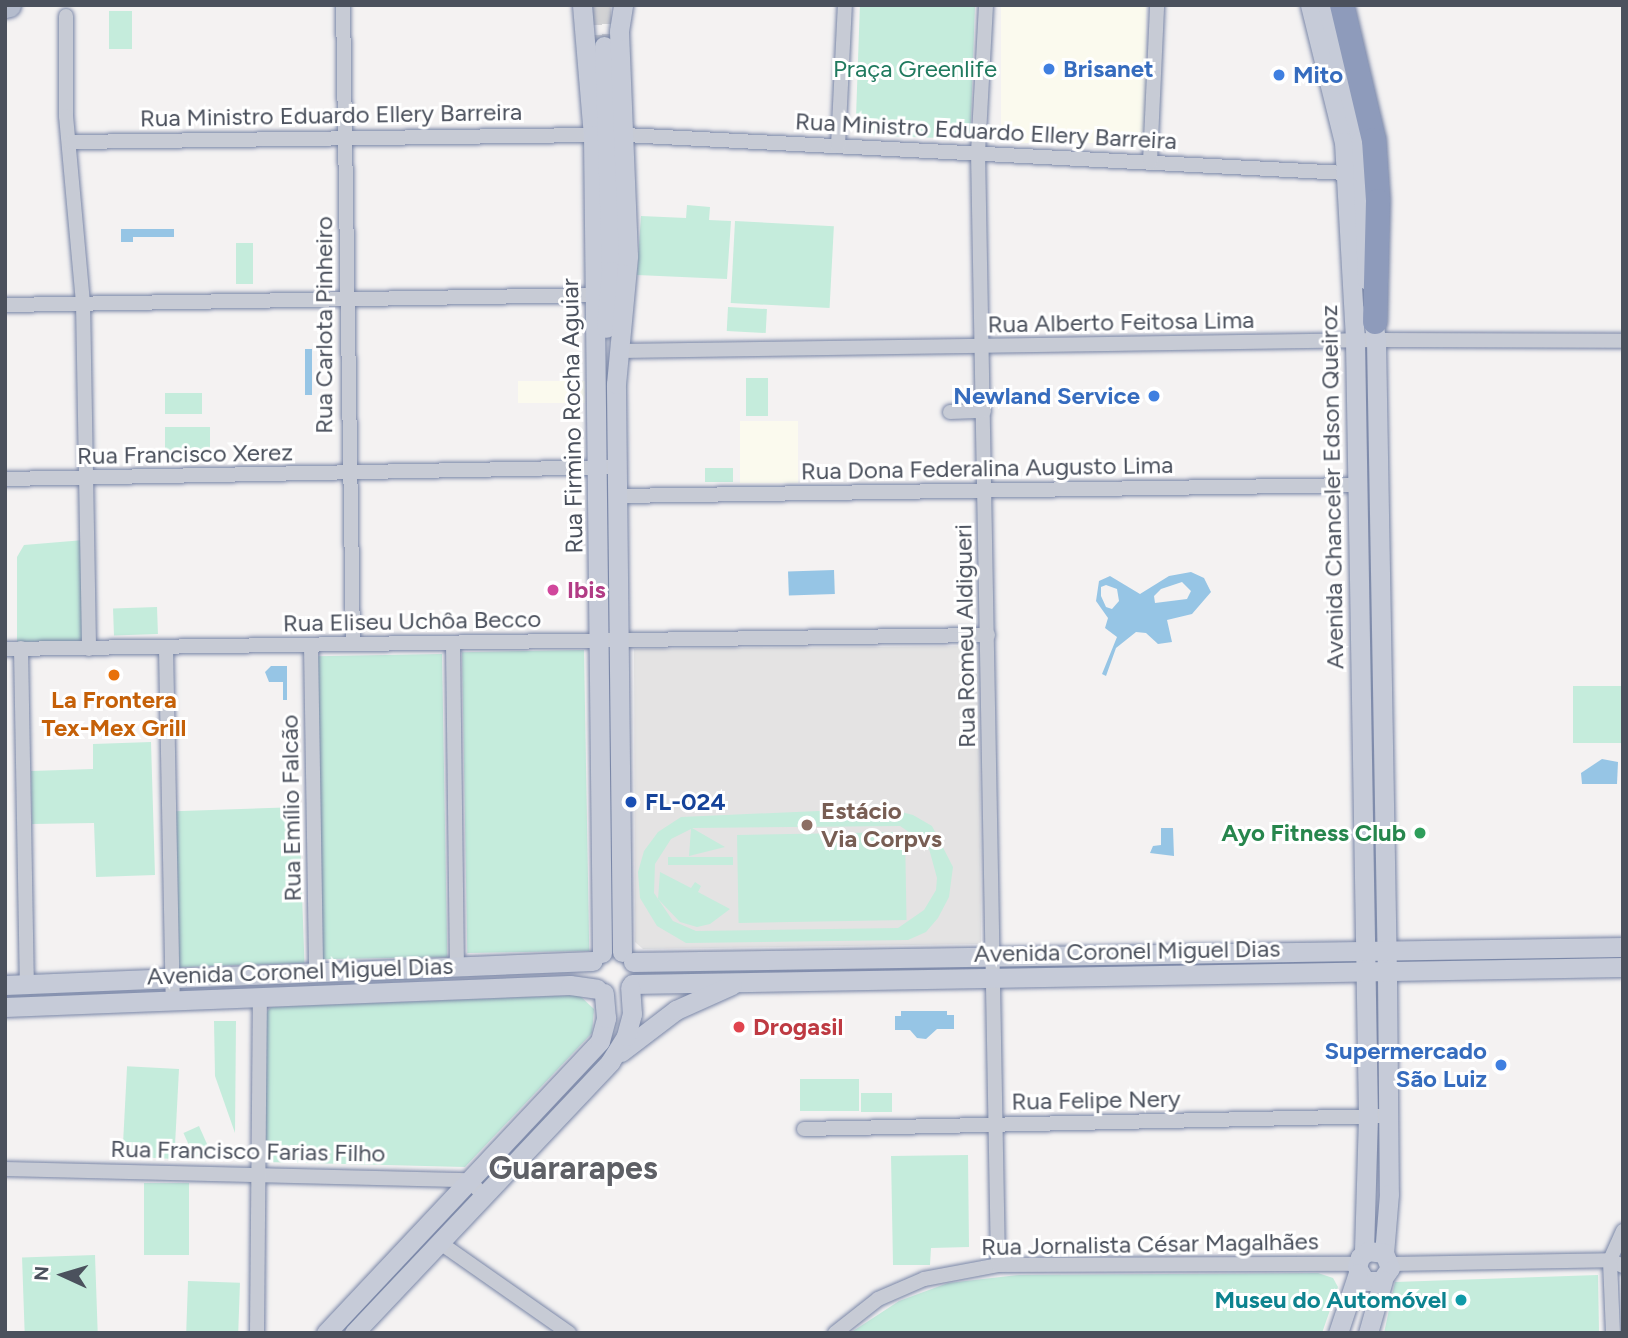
<!DOCTYPE html>
<html>
<head>
<meta charset="utf-8">
<style>
	body { margin:0 }
	#map { position:relative; width:1628px; height:1338px; overflow:hidden; background:#f4f2f2; font-family:Figtree,sans-serif }
	div>[style] { position:absolute }
	[style*='--x'] { left:calc(var(--x)*1px); top:calc(var(--y)*1px); width:calc(var(--w)*1px); rotate:calc(var(--a)*1deg) }
	.commercial>* { inset:0; background:#fbfaee; transform-origin:0 0 }
	.education>* { inset:0; background:#e4e3e3 }
	.green>* { inset:0; background:#c5ecdc; transform-origin:0 0 }
	.water>* { inset:0; background:#96c5e5; transform-origin:0 0 }
	.secondary-tunnel>* { height:19px; margin-top:-9.5px; transform-origin:0; background:repeating-linear-gradient(90deg,#d2d2d4 0 19px,transparent 0 29px) }
	.roads { filter:drop-shadow(0 0 2px #7986a7) drop-shadow(0 0 2px #7986a7) }
	.street>* { height:14px; margin:-7px; padding:0 7px; transform-origin:7px; border-radius:7px; background:#c7cbd5 }
	.secondary>* { height:19px; margin:-9.5px; padding:0 9.5px; transform-origin:9.5px; border-radius:9.5px; background:#c6cbd8 }
	.primary>* { height:23px; margin:-11.5px; padding:0 11.5px; transform-origin:11.5px; border-radius:11.5px; background:#b4bccd }
	.highway>* { height:24px; margin:-12px; padding:0 12px; transform-origin:12px; border-radius:12px; background:#8e9bbb }
	.dots>* { width:19px; height:19px; translate:-50% -50%; box-sizing:border-box; border:4px solid #fff; border-radius:50% }
	span { translate:-50% -50%; white-space:nowrap; text-align:center; line-height:1.15; -webkit-text-stroke:6px #fff; paint-order:stroke }
	.park-label { font-size:24px; color:#207a5f }
	.shop-label { font-size:24px; color:#366cbe; font-weight:700 }
	.left { translate:0 -50%; text-align:left }
	.right { translate:-100% -50%; text-align:right }
	.street-label { font-size:24px; color:#4b515d }
	.hotel-label { font-size:24px; color:#b23c85; font-weight:700 }
	.food-label { font-size:24px; color:#c56008; font-weight:700 }
	.transit-label { font-size:24px; color:#164399; font-weight:700 }
	.education-label { font-size:24px; color:#785e54; font-weight:700 }
	.leisure-label { font-size:24px; color:#27864d; font-weight:700 }
	.health-label { font-size:24px; color:#be3a42; font-weight:700 }
	.culture-label { font-size:24px; color:#0d838f; font-weight:700 }
	.district-label { font-size:32px; color:#5e6066; font-weight:700 }
	.frame { position:absolute; inset:0; border:7px solid #4b515d; pointer-events:none }
	.north { position:absolute; left:28px; top:1240px; width:70px; height:70px; -webkit-text-stroke:5px #fff; paint-order:stroke; rotate:274deg; font-size:19px; font-weight:700; line-height:28px; text-align:center; color:#4b515d }
	.north::after { content:''; display:block; margin:auto; width:24px; height:32px; background:#4b515d; clip-path:polygon(50% 0,100% 100%,50% 72%,0 100%) }
</style>
</head>
<body>
<div id="map">
	<div class="commercial">
		<i style="left:1001px;top:5px;width:145px;height:138px"></i>
		<i style="left:585px;top:381px;width:22px;height:67px;rotate:90deg"></i>
		<i style="left:740px;top:421px;width:58px;height:62px"></i>
	</div>
	<div class="education">
		<i style="clip-path:polygon(979px 646px,981px 944px,643px 949px,635px 942px,634px 649px)"></i>
	</div>
	<div class="green">
		<i style="left:975px;top:5px;width:134px;height:115px;rotate:92deg"></i>
		<i style="left:109px;top:11px;width:23px;height:38px"></i>
		<i style="clip-path:polygon(687px 205px,710px 207px,709px 220px,731px 221px,727px 279px,637px 275px,641px 216px,686px 218px)"></i>
		<i style="left:735px;top:221px;width:99px;height:82px;rotate:3deg"></i>
		<i style="left:236px;top:243px;width:17px;height:41px"></i>
		<i style="left:728px;top:307px;width:39px;height:24px;rotate:3deg"></i>
		<i style="left:746px;top:378px;width:22px;height:38px"></i>
		<i style="left:165px;top:393px;width:37px;height:21px"></i>
		<i style="left:165px;top:427px;width:45px;height:24px"></i>
		<i style="left:705px;top:468px;width:28px;height:14px"></i>
		<i style="clip-path:polygon(84px 540px,86px 641px,17px 642px,17px 557px,24px 545px)"></i>
		<i style="left:157px;top:607px;width:27px;height:44px;rotate:88deg"></i>
		<i style="left:584px;top:650px;width:301px;height:122px;rotate:89deg"></i>
		<i style="left:442px;top:654px;width:303px;height:126px;rotate:89deg"></i>
		<i style="left:1623px;top:686px;width:57px;height:50px;rotate:90deg"></i>
		<i style="clip-path:polygon(151px 742px,155px 875px,96px 877px,94px 823px,32px 824px,31px 771px,93px 769px,93px 744px)"></i>
		<i style="left:299px;top:807px;width:156px;height:125px;rotate:88deg"></i>
		<i style="clip-path:polygon(evenodd,886px 808px,913px 815px,932px 826px,953px 867px,949px 897px,938px 918px,926px 932px,908px 940px,686px 943px,657px 926px,640px 898px,638px 872px,644px 851px,658px 832px,681px 817px,886px 808px,900px 826px,928px 845px,937px 878px,936px 890px,924px 910px,898px 928px,696px 931px,673px 921px,654px 893px,655px 864px,671px 839px,691px 829px,689px 856px,725px 847px,692px 828px,900px 826px)"></i>
		<i style="left:905px;top:832px;width:88px;height:168px;rotate:89deg"></i>
		<i style="left:733px;top:857px;width:8px;height:65px;rotate:90deg"></i>
		<i style="clip-path:polygon(660px 872px,691px 888px,695px 882px,701px 886px,698px 892px,730px 909px,710px 924px,697px 927px,680px 922px,658px 899px)"></i>
		<i style="clip-path:polygon(579px 995px,594px 1009px,592px 1033px,465px 1167px,266px 1162px,266px 1013px,271px 1007px)"></i>
		<i style="clip-path:polygon(214px 1021px,236px 1021px,235px 1133px,215px 1076px)"></i>
		<i style="left:179px;top:1069px;width:90px;height:52px;rotate:93deg"></i>
		<i style="left:859px;top:1079px;width:32px;height:59px;rotate:90deg"></i>
		<i style="left:861px;top:1093px;width:31px;height:19px"></i>
		<i style="left:199px;top:1126px;width:27px;height:17px;rotate:66deg"></i>
		<i style="clip-path:polygon(968px 1155px,969px 1247px,931px 1248px,930px 1265px,893px 1265px,891px 1156px)"></i>
		<i style="left:144px;top:1183px;width:45px;height:72px"></i>
		<i style="left:95px;top:1255px;width:76px;height:73px;rotate:88deg"></i>
		<i style="clip-path:polygon(1318px 1273px,1333px 1278px,1338px 1287px,1322px 1333px,850px 1333px,899px 1301px,948px 1283px,1019px 1275px)"></i>
		<i style="clip-path:polygon(1598px 1275px,1599px 1333px,1384px 1333px,1395px 1282px)"></i>
		<i style="left:188px;top:1281px;width:52px;height:50px;rotate:2deg"></i>
	</div>
	<div class="water">
		<i style="clip-path:polygon(121px 229px,174px 229px,174px 237px,133px 237px,133px 242px,121px 242px)"></i>
		<i style="left:305px;top:349px;width:7px;height:46px"></i>
		<i style="left:834px;top:570px;width:24px;height:46px;rotate:88deg"></i>
		<i style="clip-path:polygon(evenodd,1191px 572px,1204px 578px,1211px 592px,1192px 614px,1167px 620px,1172px 642px,1158px 644px,1146px 633px,1136px 632px,1116px 648px,1106px 676px,1102px 674px,1117px 637px,1105px 628px,1108px 618px,1096px 601px,1099px 581px,1110px 576px,1140px 594px,1169px 576px,1191px 572px,1182px 582px,1191px 591px,1187px 599px,1155px 603px,1154px 596px,1161px 589px,1182px 582px,1191px 572px,1106px 585px,1117px 589px,1119px 601px,1112px 609px,1106px 607px,1101px 596px,1101px 587px,1106px 585px)"></i>
		<i style="clip-path:polygon(271px 666px,287px 666px,287px 700px,283px 700px,283px 682px,269px 682px,265px 672px)"></i>
		<i style="clip-path:polygon(1602px 759px,1618px 762px,1617px 784px,1582px 784px,1581px 773px)"></i>
		<i style="clip-path:polygon(1161px 828px,1173px 828px,1174px 856px,1150px 853px,1153px 846px,1161px 845px)"></i>
		<i style="clip-path:polygon(901px 1011px,947px 1011px,947px 1015px,954px 1015px,954px 1029px,937px 1029px,926px 1039px,917px 1038px,910px 1030px,895px 1030px,895px 1016px,901px 1016px)"></i>
	</div>
	<div class="secondary-tunnel">
		<i style="--x:601;--y:5;--w:41;--a:85.8"></i>
	</div>
	<div class="roads">
		<div class="street">
			<i style="--x:343;--y:5;--w:639;--a:89.1"></i>
			<i style="--x:986;--y:5;--w:146;--a:93.1"></i>
			<i style="--x:978;--y:151;--w:1114;--a:88.97"></i>
			<i style="--x:66;--y:16;--w:100;--a:90"></i>
			<i style="--x:66;--y:116;--w:187;--a:84.8"></i>
			<i style="--x:83;--y:302;--w:347;--a:89"></i>
			<i style="--x:625;--y:135;--w:722;--a:3.02"></i>
			<i style="--x:71;--y:142;--w:522;--a:-0.77"></i>
			<i style="--x:838;--y:146;--w:141;--a:-87.2"></i>
			<i style="--x:1150;--y:162;--w:157;--a:-87.4"></i>
			<i style="--x:5;--y:305;--w:590;--a:-0.97"></i>
			<i style="--x:620;--y:351;--w:756;--a:-0.83"></i>
			<i style="--x:1376;--y:340;--w:247;--a:0.2"></i>
			<i style="--x:950;--y:412;--w:34;--a:-2"></i>
			<i style="--x:5;--y:479;--w:612;--a:-1.12"></i>
			<i style="--x:617;--y:496;--w:741;--a:-0.85"></i>
			<i style="--x:453;--y:643;--w:322;--a:89.3"></i>
			<i style="--x:311;--y:645;--w:326;--a:89.1"></i>
			<i style="--x:21;--y:648;--w:336;--a:89"></i>
			<i style="--x:166;--y:648;--w:353;--a:88.9"></i>
			<i style="--x:5;--y:649;--w:983;--a:-0.82"></i>
			<i style="--x:804;--y:1129;--w:584;--a:-1.28"></i>
			<i style="--x:5;--y:1169;--w:464;--a:1.4"></i>
			<i style="--x:469;--y:1180;--w:21;--a:47"></i>
			<i style="--x:439;--y:1242;--w:159;--a:35"></i>
			<i style="--x:1390;--y:1264;--w:220;--a:-1"></i>
			<i style="--x:1610;--y:1260;--w:14;--a:25"></i>
			<i style="--x:257;--y:1333;--w:335;--a:-89.5"></i>
			<i style="--x:835;--y:1333;--w:55;--a:-38.3"></i>
			<i style="--x:878;--y:1299;--w:50;--a:-23.5"></i>
			<i style="--x:924;--y:1279;--w:75;--a:-10.7"></i>
			<i style="--x:998;--y:1265;--w:359;--a:-0.2"></i>
			<i style="--x:1613;--y:1333;--w:73;--a:-92.4"></i>
			<i style="--x:1610;--y:1260;--w:32;--a:-66"></i>
		</div>
		<div class="secondary">
			<i style="--x:582;--y:5;--w:130;--a:85.2"></i>
			<i style="--x:593;--y:135;--w:818;--a:89.37"></i>
			<i style="--x:1310;--y:5;--w:141;--a:76.1"></i>
			<i style="--x:1344;--y:142;--w:199;--a:86.8"></i>
			<i style="--x:1355;--y:341;--w:775;--a:89.04"></i>
			<i style="--x:1368;--y:1116;--w:137;--a:91.7"></i>
			<i style="--x:1327;--y:5;--w:139;--a:75.9"></i>
			<i style="--x:1361;--y:140;--w:140;--a:87.5"></i>
			<i style="--x:604;--y:46;--w:225;--a:88.2"></i>
			<i style="--x:611;--y:271;--w:57;--a:95"></i>
			<i style="--x:1372;--y:309;--w:31;--a:83"></i>
			<i style="--x:1376;--y:340;--w:637;--a:89.01"></i>
			<i style="--x:1387;--y:977;--w:217;--a:89.5"></i>
			<i style="--x:1389;--y:1194;--w:59;--a:94.8"></i>
			<i style="--x:1384;--y:1253;--w:16;--a:68"></i>
			<i style="--x:1390;--y:1268;--w:16;--a:125"></i>
			<i style="--x:1381;--y:1281;--w:16;--a:180"></i>
			<i style="--x:1365;--y:1281;--w:16;--a:-120"></i>
			<i style="--x:1357;--y:1267;--w:10;--a:-73"></i>
			<i style="--x:1360;--y:1257;--w:10;--a:-37"></i>
			<i style="--x:1368;--y:1251;--w:16;--a:7"></i>
			<i style="--x:622;--y:952;--w:568;--a:-90.61"></i>
			<i style="--x:616;--y:384;--w:129;--a:-84.6"></i>
			<i style="--x:628;--y:256;--w:225;--a:-92.3"></i>
			<i style="--x:619;--y:31;--w:26;--a:-81"></i>
			<i style="--x:633;--y:962;--w:990;--a:-0.87"></i>
			<i style="--x:632;--y:984;--w:991;--a:-0.98"></i>
			<i style="--x:5;--y:985;--w:588;--a:-2.34"></i>
			<i style="--x:5;--y:1007;--w:565;--a:-2.23"></i>
			<i style="--x:570;--y:985;--w:27;--a:8"></i>
			<i style="--x:621;--y:1052;--w:69;--a:-37.4"></i>
			<i style="--x:676;--y:1010;--w:61;--a:-24.1"></i>
			<i style="--x:326;--y:1333;--w:400;--a:-46.8"></i>
			<i style="--x:600;--y:1041;--w:24;--a:-75"></i>
			<i style="--x:606;--y:1018;--w:25;--a:-95"></i>
			<i style="--x:354;--y:1333;--w:373;--a:-46.6"></i>
			<i style="--x:610;--y:1062;--w:31;--a:-58"></i>
			<i style="--x:626;--y:1036;--w:23;--a:-75"></i>
			<i style="--x:632;--y:1014;--w:27;--a:-94"></i>
			<i style="--x:1338;--y:1333;--w:63;--a:-71.6"></i>
			<i style="--x:1368;--y:1333;--w:55;--a:-74.2"></i>
		</div>
		<div class="primary">
			<i style="--x:5;--y:6;--w:4;--a:-14"></i>
		</div>
		<div class="highway">
			<i style="--x:1342;--y:5;--w:139;--a:76.7"></i>
			<i style="--x:1374;--y:140;--w:61;--a:86.2"></i>
			<i style="--x:1378;--y:201;--w:121;--a:91.4"></i>
		</div>
	</div>
	<div class="dots">
		<i style="left:1049px;top:69px;background:#3f7fe0"></i>
		<i style="left:1279px;top:75px;background:#3f7fe0"></i>
		<i style="left:1154px;top:396px;background:#3f7fe0"></i>
		<i style="left:553px;top:590px;background:#d1479c"></i>
		<i style="left:114px;top:675px;background:#e8710a"></i>
		<i style="left:631px;top:802px;background:#1a4fb4"></i>
		<i style="left:807px;top:825px;background:#8d6e63"></i>
		<i style="left:1420px;top:833px;background:#2e9e5b"></i>
		<i style="left:739px;top:1027px;background:#e0444e"></i>
		<i style="left:1501px;top:1065px;background:#3f7fe0"></i>
		<i style="left:1461px;top:1300px;background:#0f9aa8"></i>
	</div>
	<div class="park-label">
		<span style="left:915px;top:69px">Praça Greenlife</span>
	</div>
	<div class="shop-label">
		<span class="left" style="left:1063px;top:69px">Brisanet</span>
		<span class="left" style="left:1293px;top:75px">Mito</span>
		<span class="right" style="left:1140px;top:396px">Newland Service</span>
		<span class="right" style="left:1487px;top:1065px">Supermercado<br>São Luiz</span>
	</div>
	<div class="street-label">
		<span style="left:331px;top:115px;rotate:-1deg">Rua Ministro Eduardo Ellery Barreira</span>
		<span style="left:986px;top:131px;rotate:3deg">Rua Ministro Eduardo Ellery Barreira</span>
		<span style="left:1121px;top:322px;rotate:-1deg">Rua Alberto Feitosa Lima</span>
		<span style="left:324px;top:325px;rotate:-90deg">Rua Carlota Pinheiro</span>
		<span style="left:572px;top:416px;rotate:-91deg">Rua Firmino Rocha Aguiar</span>
		<span style="left:185px;top:454px;rotate:-1deg">Rua Francisco Xerez</span>
		<span style="left:987px;top:468px;rotate:-1deg">Rua Dona Federalina Augusto Lima</span>
		<span style="left:1332px;top:487px;rotate:-91deg">Avenida Chanceler Edson Queiroz</span>
		<span style="left:412px;top:621px;rotate:-1deg">Rua Eliseu Uchôa Becco</span>
		<span style="left:965px;top:636px;rotate:-91deg">Rua Romeu Aldigueri</span>
		<span style="left:291px;top:808px;rotate:-91deg">Rua Emílio Falcão</span>
		<span style="left:1127px;top:951px;rotate:-1deg">Avenida Coronel Miguel Dias</span>
		<span style="left:300px;top:971px;rotate:-2deg">Avenida Coronel Miguel Dias</span>
		<span style="left:1096px;top:1100px;rotate:-1deg">Rua Felipe Nery</span>
		<span style="left:248px;top:1151px;rotate:1deg">Rua Francisco Farias Filho</span>
		<span style="left:1150px;top:1244px;rotate:-1deg">Rua Jornalista César Magalhães</span>
	</div>
	<div class="hotel-label">
		<span class="left" style="left:567px;top:590px">Ibis</span>
	</div>
	<div class="food-label">
		<span style="left:114px;top:714px">La Frontera<br>Tex-Mex Grill</span>
	</div>
	<div class="transit-label">
		<span class="left" style="left:645px;top:802px">FL-024</span>
	</div>
	<div class="education-label">
		<span class="left" style="left:821px;top:825px">Estácio<br>Via Corpvs</span>
	</div>
	<div class="leisure-label">
		<span class="right" style="left:1406px;top:833px">Ayo Fitness Club</span>
	</div>
	<div class="health-label">
		<span class="left" style="left:753px;top:1027px">Drogasil</span>
	</div>
	<div class="culture-label">
		<span class="right" style="left:1447px;top:1300px">Museu do Automóvel</span>
	</div>
	<div class="district-label">
		<span style="left:573px;top:1168px">Guararapes</span>
	</div>
	<div class="frame"></div>
	<div class="north">N</div>
</div>
</body>
</html>
